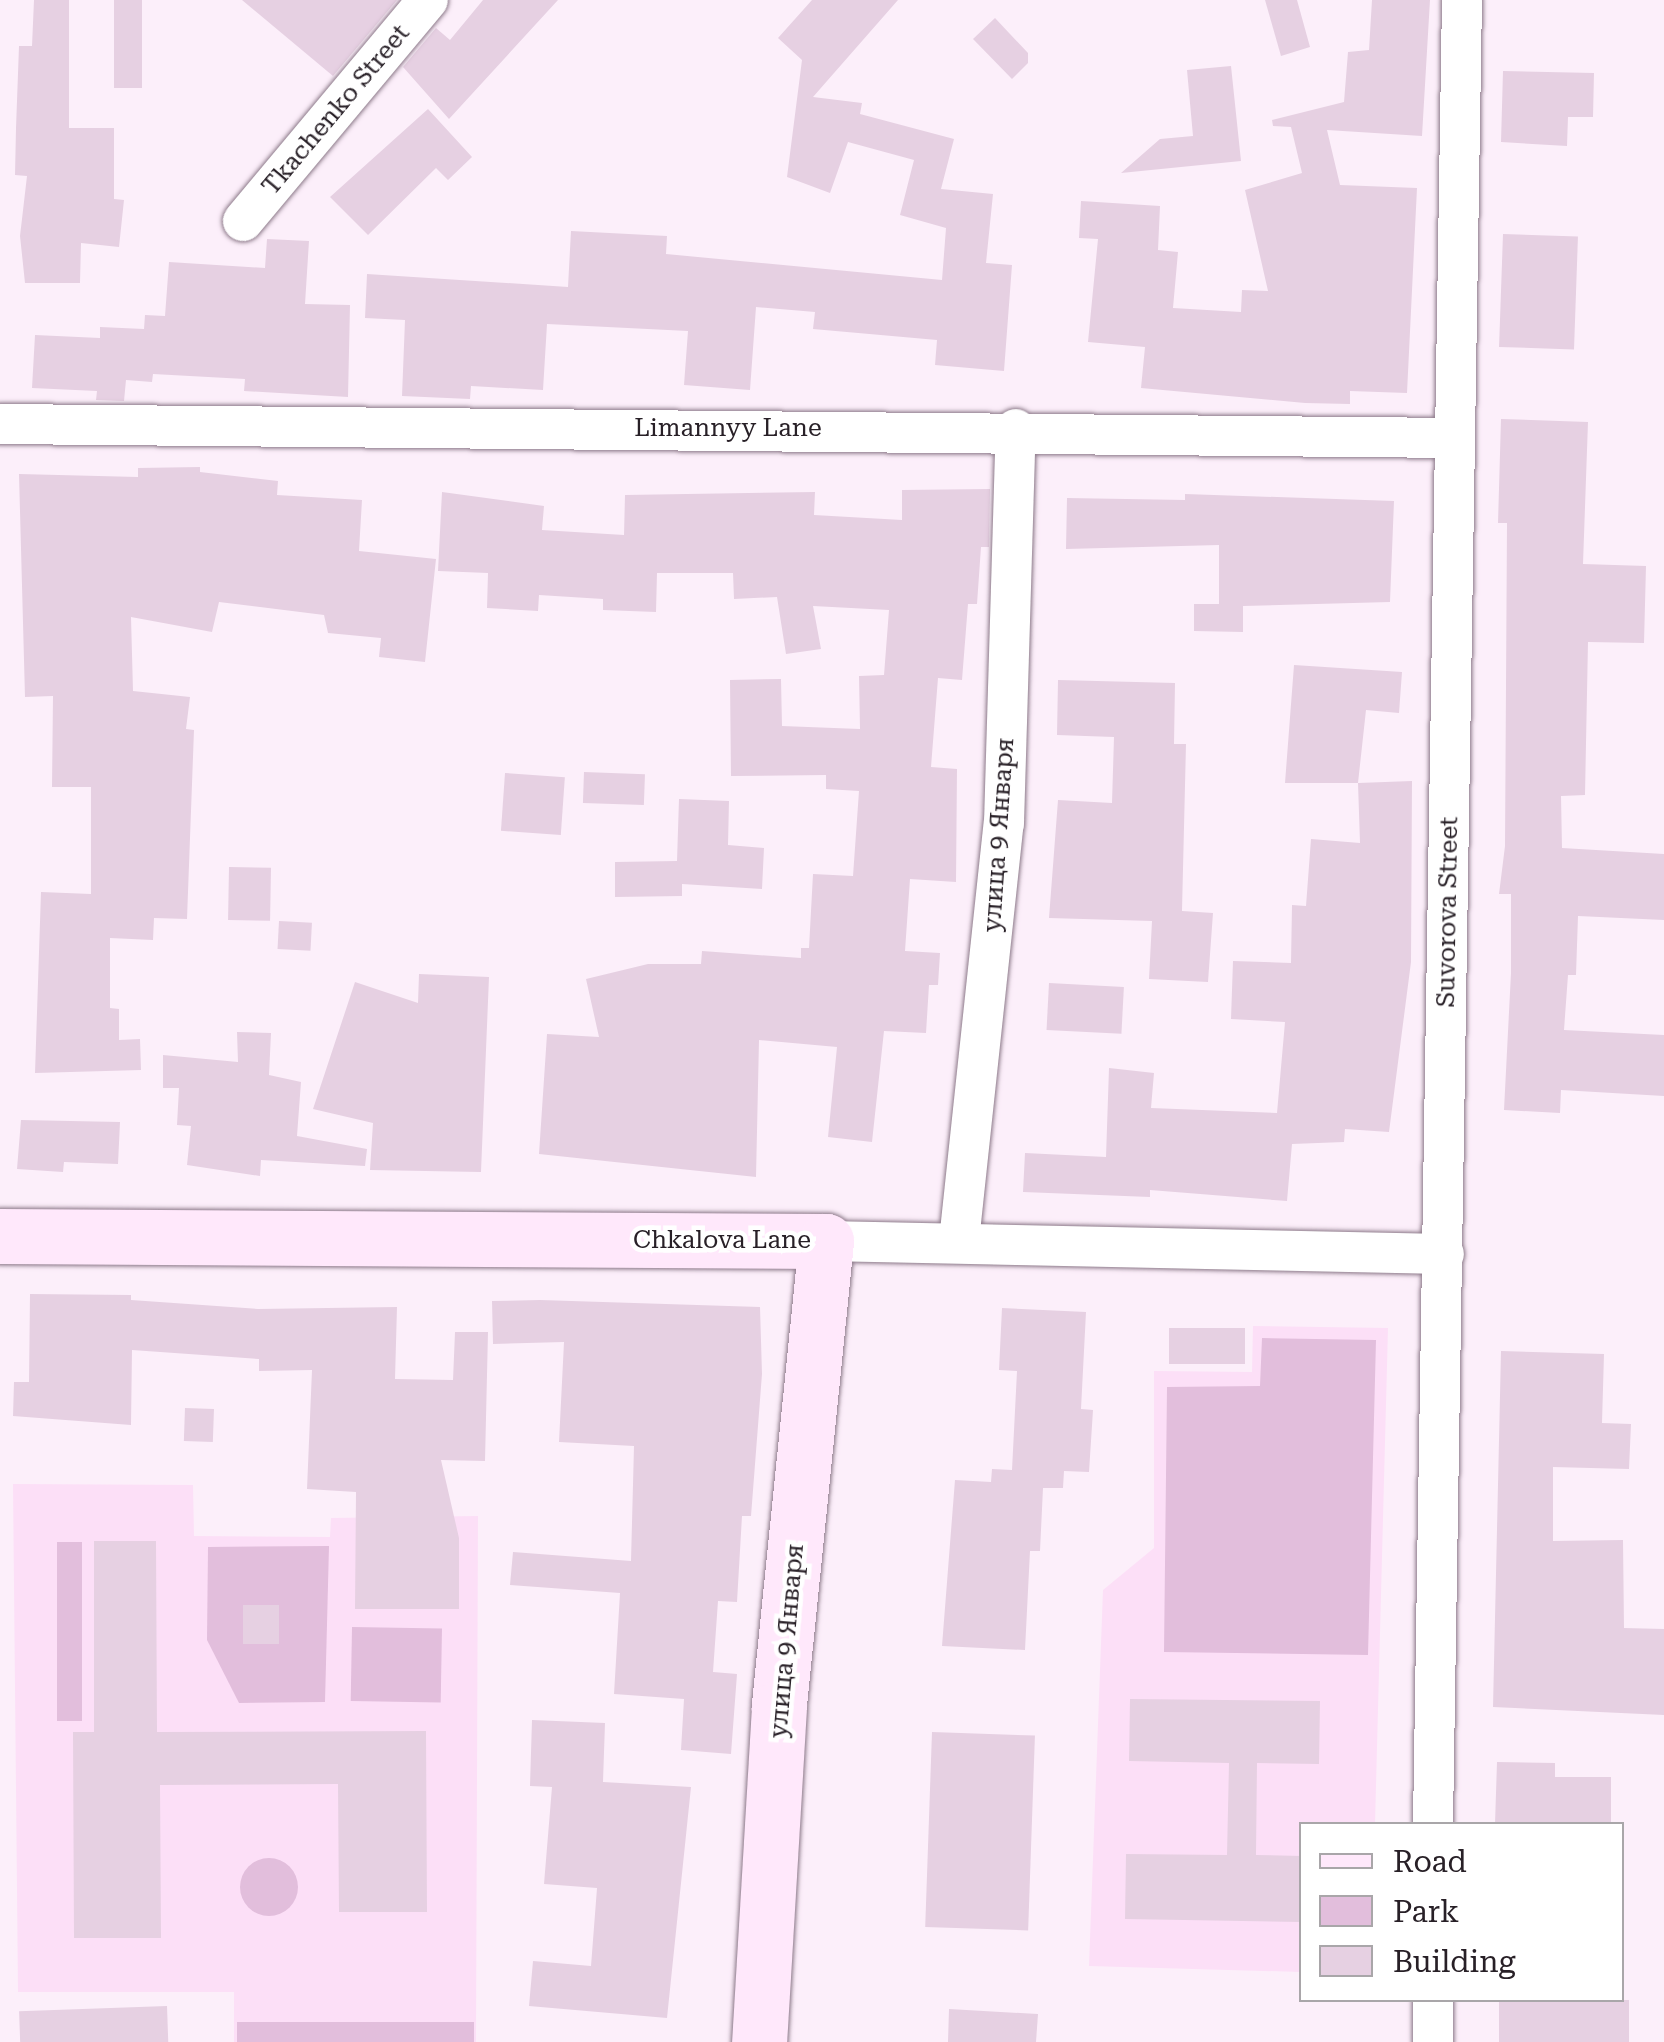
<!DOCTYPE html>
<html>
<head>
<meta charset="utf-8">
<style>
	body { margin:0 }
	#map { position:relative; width:1664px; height:2042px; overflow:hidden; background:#fceffa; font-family:"Roboto Serif",serif }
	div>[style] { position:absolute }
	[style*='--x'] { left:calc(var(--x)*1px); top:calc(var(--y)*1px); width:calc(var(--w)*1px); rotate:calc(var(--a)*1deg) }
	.built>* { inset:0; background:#fcdff7 }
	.green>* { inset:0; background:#e2bedc; transform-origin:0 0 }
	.round { border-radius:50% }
	.building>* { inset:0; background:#e6d0e2; transform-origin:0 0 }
	.roads { filter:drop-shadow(0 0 2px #8d7a8a) drop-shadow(0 0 2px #8d7a8a) }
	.street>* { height:40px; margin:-20px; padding:0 20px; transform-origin:20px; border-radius:20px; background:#fff }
	.secondary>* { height:55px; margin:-27.5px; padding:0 27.5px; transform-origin:27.5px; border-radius:27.5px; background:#ffe8fb }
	span { translate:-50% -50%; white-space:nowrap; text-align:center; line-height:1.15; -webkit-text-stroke:9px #fff; paint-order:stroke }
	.street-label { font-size:25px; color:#282027 }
	.legend { position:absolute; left:1299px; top:1822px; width:325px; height:180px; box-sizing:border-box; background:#fff; border:2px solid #a9a6a9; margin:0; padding:12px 18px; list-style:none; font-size:30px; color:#282027 }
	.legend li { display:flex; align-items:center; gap:20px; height:50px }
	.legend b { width:50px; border:2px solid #a9a6a9 }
</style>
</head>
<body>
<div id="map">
	<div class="built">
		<i style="clip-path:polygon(1253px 1326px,1388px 1328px,1375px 1824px,1302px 1824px,1301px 1972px,1089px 1966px,1103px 1590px,1154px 1548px,1154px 1371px,1252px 1372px)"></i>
		<i style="clip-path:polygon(13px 1484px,193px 1485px,194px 1536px,330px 1537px,331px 1518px,478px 1516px,476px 2042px,234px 2042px,234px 1992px,18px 1992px)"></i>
	</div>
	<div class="green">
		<i style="clip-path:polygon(1262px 1338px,1376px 1340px,1368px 1655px,1164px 1652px,1167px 1387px,1260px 1386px)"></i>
		<i style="left:57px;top:1542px;width:25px;height:179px"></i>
		<i style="clip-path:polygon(329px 1546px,325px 1702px,239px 1703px,207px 1640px,208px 1547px)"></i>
		<i style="left:352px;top:1627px;width:90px;height:74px;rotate:1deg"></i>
		<i class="round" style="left:240px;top:1858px;width:58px;height:58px"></i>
		<i style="left:237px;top:2022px;width:237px;height:20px"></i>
	</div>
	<div class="building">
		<i style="clip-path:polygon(34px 0,69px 0,69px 128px,114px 128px,114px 199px,124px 200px,119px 247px,81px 243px,80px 283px,25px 283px,20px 236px,27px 176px,15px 175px,16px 128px,19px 46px,32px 46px)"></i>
		<i style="left:114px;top:0;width:28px;height:88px"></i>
		<i style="clip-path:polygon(242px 0,397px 0,333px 76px)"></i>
		<i style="clip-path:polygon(483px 0,558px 0,449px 119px,403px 67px,436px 28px,450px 40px)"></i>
		<i style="clip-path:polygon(812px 0,898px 0,813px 97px,862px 103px,860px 114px,954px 139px,941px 189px,993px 194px,986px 263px,1012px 265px,1004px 371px,935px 365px,937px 340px,813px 329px,815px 312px,756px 307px,750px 390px,684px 385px,688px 331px,547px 324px,543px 390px,471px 386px,470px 399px,402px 396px,405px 320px,365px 318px,367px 274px,568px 287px,571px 231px,667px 236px,666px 254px,942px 280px,946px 228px,900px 215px,914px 160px,848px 142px,830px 193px,787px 177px,802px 60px,778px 38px)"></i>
		<i style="clip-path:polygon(1265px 0,1297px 0,1310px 47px,1281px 56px)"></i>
		<i style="clip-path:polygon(1372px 0,1430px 0,1422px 136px,1327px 130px,1340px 185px,1417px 188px,1407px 393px,1350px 391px,1350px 404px,1305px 403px,1141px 388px,1145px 347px,1088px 342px,1098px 239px,1079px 238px,1081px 201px,1160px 206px,1158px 250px,1178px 252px,1173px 308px,1241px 312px,1242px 290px,1268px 291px,1245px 190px,1302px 173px,1291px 127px,1273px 126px,1272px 120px,1344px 102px,1348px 52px,1369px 50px)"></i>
		<i style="clip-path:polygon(995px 18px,1028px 53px,1028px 63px,1012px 79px,973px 39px)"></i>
		<i style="clip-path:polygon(1231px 66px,1241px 161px,1121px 173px,1160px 139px,1193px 136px,1187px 70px)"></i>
		<i style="clip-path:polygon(1503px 71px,1594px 73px,1593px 117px,1568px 117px,1567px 146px,1501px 142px)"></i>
		<i style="clip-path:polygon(428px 109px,472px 157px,448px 180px,436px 168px,368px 235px,330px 197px)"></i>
		<i style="left:1503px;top:234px;width:75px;height:113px;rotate:2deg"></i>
		<i style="clip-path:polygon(267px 239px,309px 241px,305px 304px,350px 305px,348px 397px,244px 391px,245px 379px,153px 374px,152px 382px,126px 380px,124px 401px,96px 400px,97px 391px,32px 388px,35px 335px,100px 338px,100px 327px,144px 329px,145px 315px,165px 316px,169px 262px,265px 268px)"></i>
		<i style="clip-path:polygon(1501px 419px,1588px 422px,1583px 564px,1646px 566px,1644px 643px,1588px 642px,1585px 795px,1561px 796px,1562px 848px,1664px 854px,1664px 920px,1578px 916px,1576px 975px,1568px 975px,1564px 1030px,1664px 1035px,1664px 1096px,1561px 1090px,1560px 1113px,1504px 1110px,1511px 973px,1511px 894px,1499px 894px,1505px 846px,1507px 523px,1498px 523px)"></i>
		<i style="clip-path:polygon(200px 467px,200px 472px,278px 481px,277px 495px,362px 500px,359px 551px,436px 559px,425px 662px,379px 657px,381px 638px,328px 633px,324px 615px,219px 602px,212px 632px,131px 617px,133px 691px,190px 697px,186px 729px,194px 730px,187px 919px,154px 918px,153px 940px,110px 938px,110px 1008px,119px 1009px,119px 1040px,140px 1039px,141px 1070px,35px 1073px,41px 892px,91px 894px,91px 787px,52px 787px,53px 696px,25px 697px,19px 474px,138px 477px,138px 468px)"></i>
		<i style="clip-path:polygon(990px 489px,989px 547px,981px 547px,977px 604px,968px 604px,962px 680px,938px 678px,931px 767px,957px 769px,956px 882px,910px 879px,905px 951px,940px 953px,938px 985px,929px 985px,926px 1033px,884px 1031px,872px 1142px,828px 1137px,837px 1047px,759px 1040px,756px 1177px,539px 1154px,547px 1034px,599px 1037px,586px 979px,648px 964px,701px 964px,702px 951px,801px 958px,801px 948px,809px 948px,813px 874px,853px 876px,859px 791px,826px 789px,826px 775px,731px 776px,730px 680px,781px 679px,782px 726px,860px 729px,859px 676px,884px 675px,889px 610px,813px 606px,821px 649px,786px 654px,777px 597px,734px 599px,733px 573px,657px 573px,656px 612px,603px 610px,603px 599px,539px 595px,538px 611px,487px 608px,488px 573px,438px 571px,442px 492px,544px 506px,542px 530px,624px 535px,625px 495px,815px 492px,814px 515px,902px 520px,902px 490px)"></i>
		<i style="clip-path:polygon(1185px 494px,1394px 501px,1390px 602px,1243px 606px,1243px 632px,1194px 631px,1194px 604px,1219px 604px,1219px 545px,1066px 549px,1067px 498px,1185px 500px)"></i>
		<i style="clip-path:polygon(1294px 665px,1402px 672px,1399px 713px,1366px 710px,1358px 783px,1285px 783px)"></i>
		<i style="clip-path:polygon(1058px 680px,1175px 683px,1174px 744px,1186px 744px,1182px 911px,1213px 913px,1208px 982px,1149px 979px,1152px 921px,1049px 918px,1058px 800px,1112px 803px,1114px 737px,1057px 735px)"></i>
		<i style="left:584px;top:772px;width:61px;height:31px;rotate:2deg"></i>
		<i style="left:505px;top:773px;width:60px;height:58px;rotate:4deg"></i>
		<i style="clip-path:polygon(1412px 781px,1411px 962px,1389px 1132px,1345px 1129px,1344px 1142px,1292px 1144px,1287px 1201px,1150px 1190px,1150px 1197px,1023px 1192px,1025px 1153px,1106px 1157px,1109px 1068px,1154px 1073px,1151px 1108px,1277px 1113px,1285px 1022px,1231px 1019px,1233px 961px,1291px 963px,1292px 905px,1306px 906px,1311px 839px,1360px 843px,1358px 783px)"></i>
		<i style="clip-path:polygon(679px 799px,729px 801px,728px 845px,764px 848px,762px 889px,682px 884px,682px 896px,615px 897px,615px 862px,677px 861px)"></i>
		<i style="left:229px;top:867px;width:42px;height:53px;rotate:1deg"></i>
		<i style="left:279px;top:921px;width:33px;height:28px;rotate:3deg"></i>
		<i style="clip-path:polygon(419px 974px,489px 977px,481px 1172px,370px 1170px,373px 1123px,313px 1109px,355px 982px,418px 1003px)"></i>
		<i style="left:1049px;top:983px;width:75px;height:47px;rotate:3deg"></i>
		<i style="clip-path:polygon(237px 1032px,271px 1033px,269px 1075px,301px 1082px,297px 1136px,367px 1149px,365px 1166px,261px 1160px,260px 1176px,187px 1165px,191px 1126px,177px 1125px,179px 1088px,163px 1088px,163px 1055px,238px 1062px)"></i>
		<i style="clip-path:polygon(21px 1120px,120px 1122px,118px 1164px,64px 1162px,63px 1172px,17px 1169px)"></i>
		<i style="clip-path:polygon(30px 1294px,131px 1295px,131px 1300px,258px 1309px,397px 1307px,395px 1379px,453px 1380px,455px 1332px,488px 1332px,485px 1461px,441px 1460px,459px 1538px,459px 1609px,355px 1609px,356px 1492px,307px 1489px,312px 1370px,259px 1371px,259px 1359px,132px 1350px,131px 1425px,13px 1416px,14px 1382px,29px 1382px)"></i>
		<i style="clip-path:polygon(540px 1300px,760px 1307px,762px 1374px,751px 1516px,742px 1516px,737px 1602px,718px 1601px,713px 1672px,737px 1674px,731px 1754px,681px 1750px,684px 1699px,614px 1694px,620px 1593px,510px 1585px,513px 1552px,631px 1561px,634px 1446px,559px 1442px,564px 1342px,493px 1344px,492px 1301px)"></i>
		<i style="clip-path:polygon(1002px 1308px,1086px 1312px,1081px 1409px,1093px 1410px,1089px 1472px,1064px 1471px,1063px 1488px,1043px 1488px,1040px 1551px,1030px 1551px,1025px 1650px,942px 1646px,955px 1480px,991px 1482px,992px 1469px,1012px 1470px,1017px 1371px,999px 1370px)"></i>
		<i style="left:1169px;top:1328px;width:76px;height:36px"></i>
		<i style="clip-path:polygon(1501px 1351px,1604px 1354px,1602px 1423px,1631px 1424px,1629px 1469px,1553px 1467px,1553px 1541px,1623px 1540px,1624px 1628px,1664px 1629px,1664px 1715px,1493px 1707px)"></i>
		<i style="left:185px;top:1408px;width:29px;height:33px;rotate:2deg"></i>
		<i style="clip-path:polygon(94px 1541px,156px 1541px,157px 1732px,426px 1731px,427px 1912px,339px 1912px,338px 1784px,160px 1785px,161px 1938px,74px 1938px,73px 1732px,94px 1732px)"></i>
		<i style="left:243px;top:1605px;width:36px;height:39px"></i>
		<i style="clip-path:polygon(1130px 1699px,1320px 1701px,1319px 1764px,1257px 1763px,1256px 1855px,1302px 1856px,1302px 1922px,1125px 1919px,1126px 1854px,1227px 1855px,1229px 1763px,1129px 1761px)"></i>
		<i style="clip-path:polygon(532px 1720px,605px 1723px,603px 1782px,691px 1787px,667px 2018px,529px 2006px,533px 1961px,591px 1966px,597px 1888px,544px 1884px,552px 1787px,530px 1786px)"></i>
		<i style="left:932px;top:1732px;width:103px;height:195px;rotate:2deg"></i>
		<i style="clip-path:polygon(1497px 1762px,1555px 1763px,1555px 1777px,1611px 1777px,1611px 1824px,1495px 1824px)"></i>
		<i style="left:1499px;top:2000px;width:130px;height:42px"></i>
		<i style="left:167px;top:2006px;width:36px;height:148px;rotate:88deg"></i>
		<i style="clip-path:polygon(949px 2009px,1038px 2014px,1036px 2042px,948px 2042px)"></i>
	</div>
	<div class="roads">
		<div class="street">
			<i style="--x:243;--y:221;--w:288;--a:-50.1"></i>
			<i style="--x:0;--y:424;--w:1455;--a:0.55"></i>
			<i style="--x:826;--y:1241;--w:618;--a:1.21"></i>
			<i style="--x:959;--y:1241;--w:420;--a:-83.9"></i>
			<i style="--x:1004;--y:823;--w:394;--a:-88.3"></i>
			<i style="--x:1433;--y:1824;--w:1824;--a:-89.09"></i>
			<i style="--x:1433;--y:2042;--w:42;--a:-90"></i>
		</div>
		<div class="secondary">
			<i style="--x:0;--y:1236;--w:826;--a:0.35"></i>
			<i style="--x:826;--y:1241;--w:468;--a:95.8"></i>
			<i style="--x:779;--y:1707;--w:336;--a:93.4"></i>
		</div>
	</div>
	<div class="street-label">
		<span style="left:336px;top:110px;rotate:-50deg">Tkachenko Street</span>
		<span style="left:728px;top:428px">Limannyy Lane</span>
		<span style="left:999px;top:835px;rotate:-86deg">улица 9 Января</span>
		<span style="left:1448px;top:912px;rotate:-89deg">Suvorova Street</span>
		<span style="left:722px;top:1240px">Chkalova Lane</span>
		<span style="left:787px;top:1641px;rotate:-85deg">улица 9 Января</span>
	</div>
	<ul class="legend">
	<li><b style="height:12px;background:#ffe8fb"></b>Road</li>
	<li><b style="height:28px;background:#e2bedc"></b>Park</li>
	<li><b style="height:28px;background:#e6d0e2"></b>Building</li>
	</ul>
</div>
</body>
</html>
